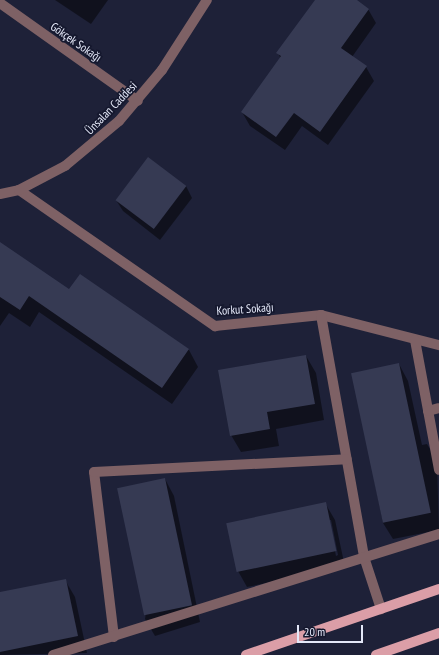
<!DOCTYPE html>
<html>
<head>
<meta charset="utf-8">
<style>
	body { margin:0 }
	#map { position:relative; width:439px; height:655px; overflow:hidden; background:#1e2138; font-family:"PT Sans Narrow",sans-serif }
	div>[style] { position:absolute }
	[style*='--x'] { left:calc(var(--x)*1px); top:calc(var(--y)*1px); width:calc(var(--w)*1px); rotate:calc(var(--a)*1deg) }
	.shadow>* { inset:0; background:#0007 }
	.building>* { inset:0; background:#363a53; transform-origin:0 0 }
	.minor>* { height:10px; margin:-5px; padding:0 5px; transform-origin:5px; border-radius:5px; background:#7e6165 }
	.major>* { height:10px; margin:-5px; padding:0 5px; transform-origin:5px; border-radius:5px; background:#db9ea7 }
	span { translate:-50% -50%; white-space:nowrap; text-align:center; line-height:1.15; -webkit-text-stroke:3.5px #15182e; paint-order:stroke }
	.street-label { font-size:12px; color:#e4e8f8 }
	.scale { position:absolute; left:297px; top:625px; width:66px; height:18px; box-sizing:border-box; border:2px solid #e4e8f8; border-top:0; padding-left:5px; font-size:12px; line-height:14px; white-space:nowrap; color:#e4e8f8; -webkit-text-stroke:3px #15182e; paint-order:stroke }
</style>
</head>
<body>
<div id="map">
	<div class="shadow">
		<i style="clip-path:polygon(55px 0,108px 0,91px 24px)"></i>
		<i style="clip-path:polygon(316px 0,355px 0,368px 9px,376px 23px,352px 57px,366px 67px,374px 81px,328px 145px,302px 126px,285px 150px,250px 126px,242px 112px,281px 59px,278px 53px)"></i>
		<i style="clip-path:polygon(186px 186px,192px 198px,160px 240px,123px 211px,116px 200px)"></i>
		<i style="clip-path:polygon(0 244px,69px 291px,80px 275px,189px 350px,198px 367px,172px 404px,39px 312px,30px 327px,9px 313px,0 326px)"></i>
		<i style="clip-path:polygon(306px 356px,316px 373px,324px 420px,276px 429px,279px 446px,241px 452px,231px 435px)"></i>
		<i style="clip-path:polygon(399px 364px,408px 381px,422px 445px,427px 444px,437px 461px,439px 530px,393px 539px,383px 523px,353px 374px)"></i>
		<i style="clip-path:polygon(165px 479px,174px 496px,200px 622px,155px 636px,145px 619px)"></i>
		<i style="clip-path:polygon(evenodd,325px 503px,335px 520px,345px 567px,247px 587px,238px 571px,325px 503px,329px 520px,331px 520px,338px 555px,336px 556px,329px 520px)"></i>
		<i style="clip-path:polygon(65px 580px,75px 597px,87px 653px,0 655px,0 593px)"></i>
	</div>
	<div class="building">
		<i style="clip-path:polygon(315px 0,357px 0,369px 9px,341px 48px,367px 66px,320px 132px,294px 113px,276px 137px,241px 112px,281px 56px,276px 53px)"></i>
		<i style="left:148px;top:157px;width:48px;height:54px;rotate:37deg"></i>
		<i style="clip-path:polygon(0 242px,69px 289px,80px 274px,189px 349px,162px 388px,29px 296px,20px 310px,0 297px)"></i>
		<i style="clip-path:polygon(306px 355px,315px 404px,267px 412px,270px 429px,230px 436px,218px 370px)"></i>
		<i style="left:399px;top:363px;width:153px;height:49px;rotate:78deg"></i>
		<i style="left:165px;top:478px;width:130px;height:49px;rotate:78deg"></i>
		<i style="left:326px;top:502px;width:50px;height:102px;rotate:78deg"></i>
		<i style="clip-path:polygon(66px 579px,78px 636px,0 652px,0 592px)"></i>
	</div>
	<div class="minor">
		<i style="--x:0;--y:3;--w:169;--a:35.4"></i>
		<i style="--x:19;--y:190;--w:239;--a:34.8"></i>
		<i style="--x:215;--y:326;--w:107;--a:-5.9"></i>
		<i style="--x:321;--y:315;--w:122;--a:14.3"></i>
		<i style="--x:0;--y:194;--w:19;--a:-12"></i>
		<i style="--x:19;--y:190;--w:52;--a:-27.6"></i>
		<i style="--x:65;--y:166;--w:70;--a:-39.8"></i>
		<i style="--x:119;--y:121;--w:67;--a:-49.9"></i>
		<i style="--x:162;--y:70;--w:83;--a:-57.3"></i>
		<i style="--x:321;--y:315;--w:246;--a:79.9"></i>
		<i style="--x:364;--y:557;--w:55;--a:71.9"></i>
		<i style="--x:415;--y:340;--w:132;--a:79.5"></i>
		<i style="--x:428;--y:411;--w:11;--a:-15"></i>
		<i style="--x:114;--y:637;--w:166;--a:-96.9"></i>
		<i style="--x:94;--y:472;--w:253;--a:-2.9"></i>
		<i style="--x:53;--y:655;--w:405;--a:-17.4"></i>
	</div>
	<div class="major">
		<i style="--x:246;--y:655;--w:204;--a:-18.9"></i>
		<i style="--x:376;--y:655;--w:67;--a:-19.2"></i>
	</div>
	<div class="street-label">
		<span style="left:76px;top:42px;rotate:35deg">Gökçek Sokağı</span>
		<span style="left:111px;top:108px;rotate:-46deg">Ünsalan Caddesi</span>
		<span style="left:245px;top:309px;rotate:-4deg">Korkut Sokağı</span>
	</div>
	<div class="scale">20 m</div>
</div>
</body>
</html>
